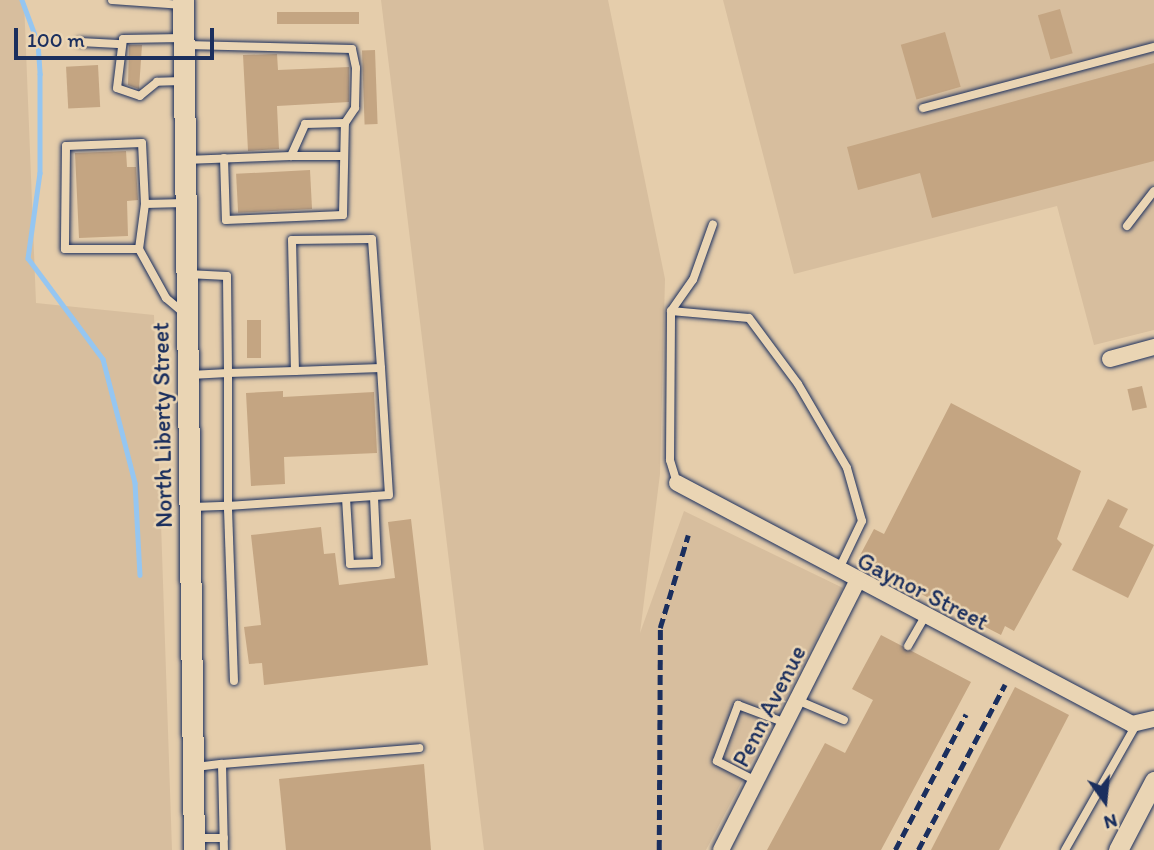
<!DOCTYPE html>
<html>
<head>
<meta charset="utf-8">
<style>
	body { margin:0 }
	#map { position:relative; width:1154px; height:850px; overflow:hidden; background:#e5cdab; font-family:Itim,sans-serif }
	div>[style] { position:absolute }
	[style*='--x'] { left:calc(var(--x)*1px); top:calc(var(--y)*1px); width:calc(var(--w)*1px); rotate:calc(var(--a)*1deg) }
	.built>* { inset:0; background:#d7be9e }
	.stream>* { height:4.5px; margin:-2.25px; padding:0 2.25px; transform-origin:2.25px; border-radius:2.25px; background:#95c6f1 }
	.building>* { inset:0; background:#c4a582; transform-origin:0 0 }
	.roads { filter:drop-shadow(0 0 2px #1b2f5e) drop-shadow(0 0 2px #1b2f5e) }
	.service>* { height:8px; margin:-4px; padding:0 4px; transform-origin:4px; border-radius:4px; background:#ead5b4 }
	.minor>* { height:16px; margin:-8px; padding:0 8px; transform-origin:8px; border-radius:8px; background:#ead5b4 }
	.tertiary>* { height:19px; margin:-9.5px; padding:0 9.5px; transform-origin:9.5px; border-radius:9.5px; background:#ead5b4 }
	.secondary>* { height:21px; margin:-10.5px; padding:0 10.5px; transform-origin:10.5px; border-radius:10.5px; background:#ead5b4 }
	.rail>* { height:4.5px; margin-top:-2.25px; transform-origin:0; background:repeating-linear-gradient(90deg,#1b2f5e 0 10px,transparent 0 15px) }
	span { translate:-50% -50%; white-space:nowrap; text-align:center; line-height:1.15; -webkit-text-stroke:5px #ead5b4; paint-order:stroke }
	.street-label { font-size:24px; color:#1b2f5e }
	.north { position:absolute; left:1070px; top:766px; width:70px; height:70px; -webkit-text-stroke:5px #ead5b4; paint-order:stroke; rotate:165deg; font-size:19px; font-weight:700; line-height:28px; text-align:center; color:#1b2f5e }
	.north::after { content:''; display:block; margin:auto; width:24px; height:32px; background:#1b2f5e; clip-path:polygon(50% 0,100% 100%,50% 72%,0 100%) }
	.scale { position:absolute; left:14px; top:28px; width:200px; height:32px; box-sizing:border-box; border:4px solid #1b2f5e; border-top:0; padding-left:9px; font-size:21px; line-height:24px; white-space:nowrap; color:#1b2f5e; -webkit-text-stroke:5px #ead5b4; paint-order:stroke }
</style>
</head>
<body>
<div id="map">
	<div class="built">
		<i style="clip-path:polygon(0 0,24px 0,36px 303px,154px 315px,172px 850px,0 850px)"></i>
		<i style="clip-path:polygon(381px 0,608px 0,665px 279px,660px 474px,640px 633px,684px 511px,843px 588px,706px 850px,484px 850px)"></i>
		<i style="clip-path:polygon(723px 0,1154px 0,1154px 330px,1094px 345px,1057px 206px,794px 274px)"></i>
	</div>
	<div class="stream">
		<i style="--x:22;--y:0;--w:46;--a:69.6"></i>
		<i style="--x:38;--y:43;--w:31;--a:86"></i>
		<i style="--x:40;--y:74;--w:99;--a:90"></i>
		<i style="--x:40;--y:173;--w:86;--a:98"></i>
		<i style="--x:28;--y:258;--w:126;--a:53.4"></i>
		<i style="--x:103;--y:359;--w:128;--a:75.5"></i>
		<i style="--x:135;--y:483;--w:92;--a:86.9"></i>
	</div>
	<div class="building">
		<i style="left:1060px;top:9px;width:46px;height:23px;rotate:74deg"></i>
		<i style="left:359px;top:12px;width:12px;height:82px;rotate:90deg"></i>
		<i style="left:945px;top:32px;width:57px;height:46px;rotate:74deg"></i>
		<i style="clip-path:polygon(129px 45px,142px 45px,139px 89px,128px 85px)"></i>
		<i style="left:375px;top:50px;width:74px;height:13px;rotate:88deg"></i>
		<i style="clip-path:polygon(277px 54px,278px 70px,349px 67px,349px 102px,277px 106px,279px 149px,248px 151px,243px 55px)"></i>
		<i style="clip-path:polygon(1154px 63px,1154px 161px,932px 218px,920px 173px,858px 190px,847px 147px)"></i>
		<i style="left:98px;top:65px;width:42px;height:32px;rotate:87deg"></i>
		<i style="clip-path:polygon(126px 151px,127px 167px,136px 167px,138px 200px,127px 201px,128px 236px,79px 238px,75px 153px)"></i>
		<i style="left:310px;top:170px;width:39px;height:74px;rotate:87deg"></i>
		<i style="left:247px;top:320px;width:14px;height:38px"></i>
		<i style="left:1142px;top:386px;width:22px;height:15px;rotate:77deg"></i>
		<i style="clip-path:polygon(283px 391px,283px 397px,374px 392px,377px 453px,284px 457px,285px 484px,251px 486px,246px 393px)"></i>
		<i style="clip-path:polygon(951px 403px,1081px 471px,1057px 539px,1062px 544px,1014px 631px,1005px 626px,1001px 635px,857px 561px,874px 529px,884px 534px)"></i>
		<i style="clip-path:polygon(1108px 499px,1128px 509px,1119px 527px,1154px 545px,1128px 598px,1072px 570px)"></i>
		<i style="clip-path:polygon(411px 519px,428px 665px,264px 685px,262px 663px,249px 664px,244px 627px,261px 625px,251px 535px,321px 527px,324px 554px,335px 553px,339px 585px,395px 578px,388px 522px)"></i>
		<i style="clip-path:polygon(881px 635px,971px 682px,881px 850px,767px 850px,825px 743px,845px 753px,873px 700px,852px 689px)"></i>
		<i style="clip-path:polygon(1015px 687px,1069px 715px,999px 850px,931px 850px)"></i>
		<i style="clip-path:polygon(424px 764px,431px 850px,286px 850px,279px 779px)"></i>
	</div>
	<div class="roads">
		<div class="service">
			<i style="--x:112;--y:0;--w:71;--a:4"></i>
			<i style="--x:80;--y:42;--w:38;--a:3"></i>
			<i style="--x:182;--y:81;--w:25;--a:178"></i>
			<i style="--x:157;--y:82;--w:22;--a:141"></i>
			<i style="--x:140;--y:96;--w:24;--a:-161"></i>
			<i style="--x:117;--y:88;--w:49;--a:-83"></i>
			<i style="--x:123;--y:39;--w:60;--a:-1"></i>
			<i style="--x:923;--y:108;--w:239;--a:-14.8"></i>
			<i style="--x:291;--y:156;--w:52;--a:0"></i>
			<i style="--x:224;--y:158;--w:62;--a:88.2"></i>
			<i style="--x:226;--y:220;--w:117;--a:-2.4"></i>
			<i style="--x:343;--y:215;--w:92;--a:-88.8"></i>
			<i style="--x:185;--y:160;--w:106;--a:-2.2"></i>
			<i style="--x:291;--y:156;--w:35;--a:-66"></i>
			<i style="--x:305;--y:124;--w:40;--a:-1.4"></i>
			<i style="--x:345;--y:123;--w:18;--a:-56"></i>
			<i style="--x:355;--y:108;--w:40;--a:-88.6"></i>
			<i style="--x:356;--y:68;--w:19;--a:-102"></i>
			<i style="--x:352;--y:49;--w:166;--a:-178.6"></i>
			<i style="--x:145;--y:204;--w:61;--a:-92.8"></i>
			<i style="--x:142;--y:143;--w:76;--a:177.7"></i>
			<i style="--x:66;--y:146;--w:103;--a:90.6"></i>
			<i style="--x:65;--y:249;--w:74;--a:0"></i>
			<i style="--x:139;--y:249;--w:45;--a:-82.4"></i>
			<i style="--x:145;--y:204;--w:40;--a:-1.4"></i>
			<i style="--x:1127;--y:226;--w:44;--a:-52.4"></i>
			<i style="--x:139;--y:249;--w:56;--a:61.1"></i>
			<i style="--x:166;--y:298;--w:25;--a:40"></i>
			<i style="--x:187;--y:274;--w:40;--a:2.9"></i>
			<i style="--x:227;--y:276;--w:97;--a:89.4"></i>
			<i style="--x:228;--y:373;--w:38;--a:177"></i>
			<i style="--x:671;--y:311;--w:78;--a:5.1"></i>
			<i style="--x:749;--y:318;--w:82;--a:53.4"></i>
			<i style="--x:798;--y:384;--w:97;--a:59.7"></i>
			<i style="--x:847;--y:468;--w:55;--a:74.2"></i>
			<i style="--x:862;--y:521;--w:53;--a:115.6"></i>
			<i style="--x:677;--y:483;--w:24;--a:-107"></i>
			<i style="--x:670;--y:460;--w:149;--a:-89.6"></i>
			<i style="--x:671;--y:311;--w:38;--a:-55"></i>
			<i style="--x:693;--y:280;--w:59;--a:-70.3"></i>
			<i style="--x:346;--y:498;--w:66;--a:86.5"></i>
			<i style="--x:350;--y:564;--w:27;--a:-2"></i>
			<i style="--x:377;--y:563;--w:67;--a:-92.6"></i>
			<i style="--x:192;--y:507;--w:36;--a:-2"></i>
			<i style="--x:228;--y:506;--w:133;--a:-90"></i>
			<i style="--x:228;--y:373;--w:67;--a:-1.7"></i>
			<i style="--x:908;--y:646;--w:34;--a:-60"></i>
			<i style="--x:234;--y:681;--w:175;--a:-92"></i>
			<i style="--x:228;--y:506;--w:161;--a:-3.9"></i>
			<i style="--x:389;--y:495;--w:127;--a:-93.6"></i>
			<i style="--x:381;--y:368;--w:129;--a:-94"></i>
			<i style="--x:372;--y:239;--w:80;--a:179.3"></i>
			<i style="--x:292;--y:240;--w:131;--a:88.7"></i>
			<i style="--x:295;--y:371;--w:86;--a:-2"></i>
			<i style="--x:797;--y:700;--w:51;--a:23.1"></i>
			<i style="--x:222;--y:764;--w:198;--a:-4.6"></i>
			<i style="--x:196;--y:767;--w:26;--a:-7"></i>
			<i style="--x:222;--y:764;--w:86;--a:88.7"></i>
			<i style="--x:756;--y:781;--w:44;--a:-152.9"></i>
			<i style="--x:717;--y:761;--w:60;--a:-69.4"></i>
			<i style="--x:738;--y:705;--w:51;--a:20.6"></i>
			<i style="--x:196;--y:838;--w:28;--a:0"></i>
			<i style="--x:1065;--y:850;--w:144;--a:-60.4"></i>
		</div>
		<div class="minor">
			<i style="--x:1110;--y:359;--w:46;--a:-15.3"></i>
			<i style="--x:677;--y:483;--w:515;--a:27.91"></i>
			<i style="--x:1132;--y:724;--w:23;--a:-13"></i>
			<i style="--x:721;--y:850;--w:301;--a:-63.1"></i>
		</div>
		<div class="tertiary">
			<i style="--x:1118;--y:850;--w:78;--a:-62.4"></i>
		</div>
		<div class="secondary">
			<i style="--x:183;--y:0;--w:850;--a:89.26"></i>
		</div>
	</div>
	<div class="rail">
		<i style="--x:659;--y:850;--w:222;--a:-89.7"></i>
		<i style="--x:660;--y:628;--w:97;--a:-73.2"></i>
		<i style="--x:895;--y:850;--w:153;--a:-62.4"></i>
		<i style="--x:918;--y:850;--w:187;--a:-62.3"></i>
	</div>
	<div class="street-label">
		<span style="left:162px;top:425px;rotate:-91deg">North Liberty Street</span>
		<span style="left:923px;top:591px;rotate:27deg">Gaynor Street</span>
		<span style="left:769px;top:706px;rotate:-63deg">Penn Avenue</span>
	</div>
	<div class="north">N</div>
	<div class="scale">100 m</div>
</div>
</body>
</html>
